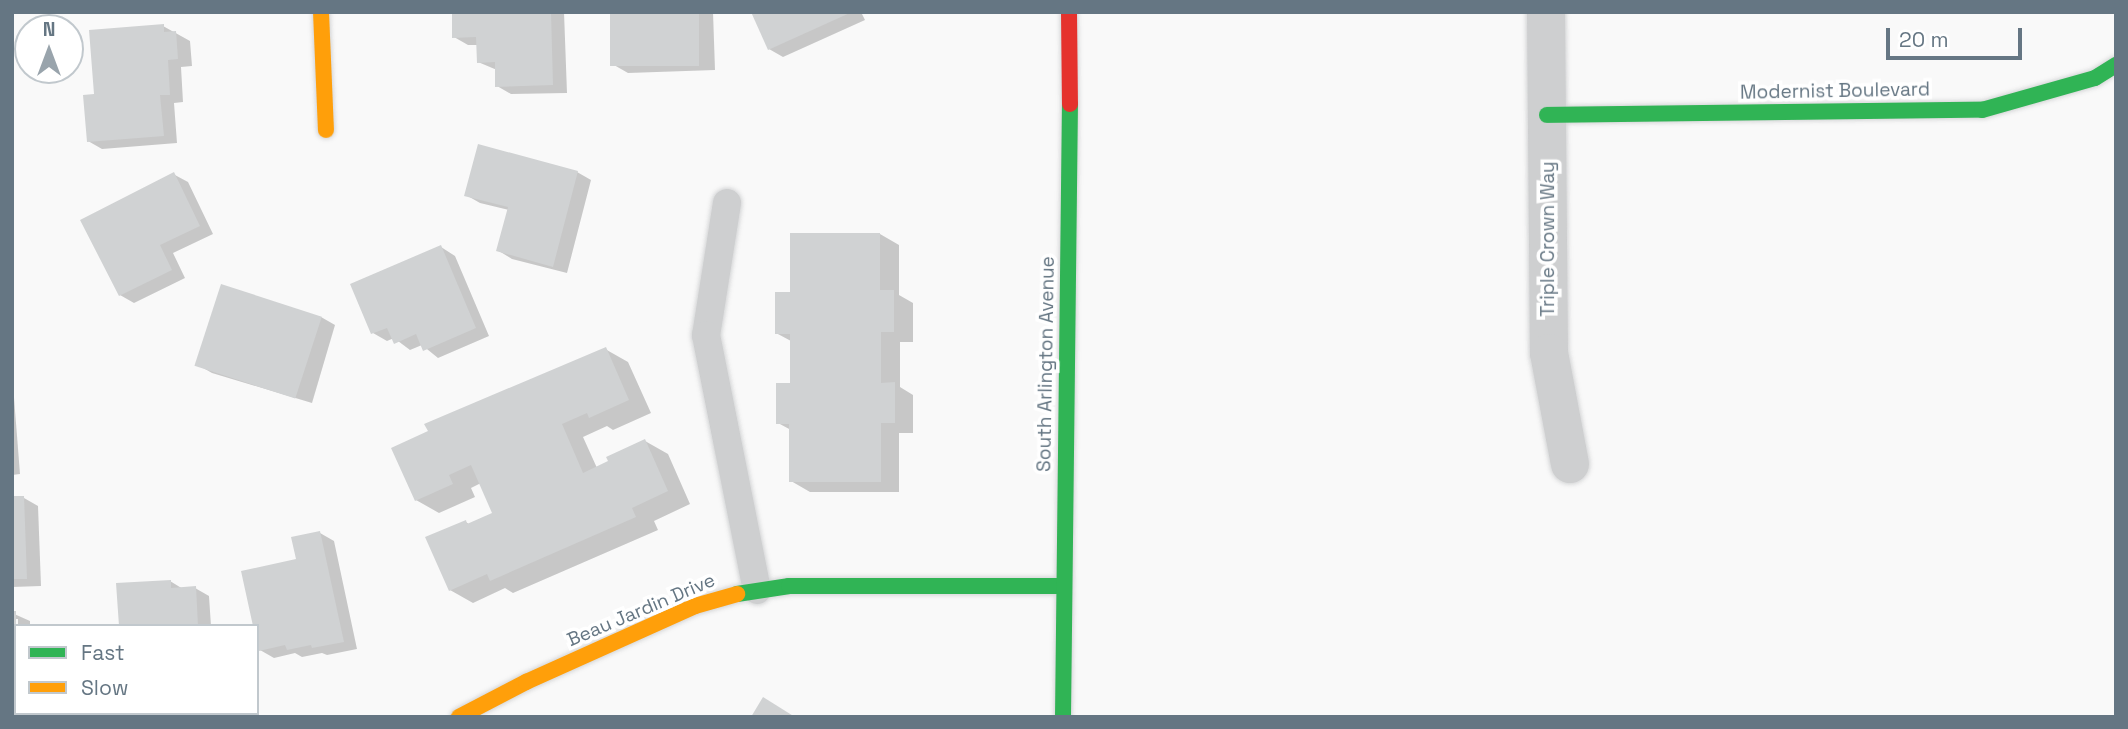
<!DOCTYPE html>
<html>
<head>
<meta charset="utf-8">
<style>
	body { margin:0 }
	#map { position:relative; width:2128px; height:729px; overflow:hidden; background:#f9f9f9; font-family:"Space Grotesk",sans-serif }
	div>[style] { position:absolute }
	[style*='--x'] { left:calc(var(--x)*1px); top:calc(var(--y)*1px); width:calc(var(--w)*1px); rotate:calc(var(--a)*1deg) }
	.shadow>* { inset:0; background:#0003 }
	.building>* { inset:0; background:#d0d2d3; transform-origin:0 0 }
	.roads { filter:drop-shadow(0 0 2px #d5d6d7) drop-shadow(0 0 2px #d5d6d7) }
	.lane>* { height:28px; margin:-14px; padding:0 14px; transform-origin:14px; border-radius:14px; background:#cecfd0 }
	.street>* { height:38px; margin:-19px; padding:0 19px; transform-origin:19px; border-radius:19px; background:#cecfd0 }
	.fast>* { height:16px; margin:-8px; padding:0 8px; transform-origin:8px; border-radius:8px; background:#30b455 }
	.slow>* { height:16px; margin:-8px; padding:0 8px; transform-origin:8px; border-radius:8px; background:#ff9f0a }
	.jam>* { height:16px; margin:-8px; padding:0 8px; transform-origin:8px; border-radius:8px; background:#e5322d }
	span { translate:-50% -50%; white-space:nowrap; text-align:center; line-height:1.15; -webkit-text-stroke:7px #fff; paint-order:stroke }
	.street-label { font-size:19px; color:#657683 }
	.frame { position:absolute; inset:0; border:14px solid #657683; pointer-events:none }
	.legend { position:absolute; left:14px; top:624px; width:245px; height:91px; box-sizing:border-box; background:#fff; border:2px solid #c1c8cd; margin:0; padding:9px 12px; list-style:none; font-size:21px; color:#657683 }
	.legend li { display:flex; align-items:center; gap:14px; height:35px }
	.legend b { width:35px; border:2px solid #c1c8cd }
	.north { position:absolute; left:14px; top:14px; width:70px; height:70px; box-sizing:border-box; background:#fff; border:2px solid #c1c8cd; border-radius:50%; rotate:0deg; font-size:19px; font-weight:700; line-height:28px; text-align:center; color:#657683 }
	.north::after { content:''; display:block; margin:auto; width:24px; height:32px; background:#99a4ac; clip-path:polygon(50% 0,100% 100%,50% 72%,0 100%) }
	.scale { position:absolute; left:1886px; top:28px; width:136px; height:32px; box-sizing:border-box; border:4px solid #657683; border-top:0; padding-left:9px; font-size:21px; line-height:24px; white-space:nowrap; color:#657683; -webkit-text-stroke:5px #fff; paint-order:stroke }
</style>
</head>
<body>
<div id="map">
	<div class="shadow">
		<i style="clip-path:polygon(453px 12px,564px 12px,567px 93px,511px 94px,497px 86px,497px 70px,478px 62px,478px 45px,468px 45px,454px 37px)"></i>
		<i style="clip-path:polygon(612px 12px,713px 12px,715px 70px,628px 73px,614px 65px)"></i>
		<i style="clip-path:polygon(753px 12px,861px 12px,865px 20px,783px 57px,769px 49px)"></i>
		<i style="clip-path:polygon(163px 26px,190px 41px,192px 66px,181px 67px,183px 102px,174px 103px,177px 143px,102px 149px,88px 141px,96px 95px)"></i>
		<i style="clip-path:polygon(577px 172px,591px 180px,567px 273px,512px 259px,499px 251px,509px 210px,480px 203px,466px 195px)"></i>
		<i style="clip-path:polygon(173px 174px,188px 182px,213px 234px,173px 253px,185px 278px,134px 303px,120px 295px)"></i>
		<i style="clip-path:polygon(880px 234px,899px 245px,899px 295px,913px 303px,913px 342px,900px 342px,900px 387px,913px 395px,913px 433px,899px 433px,899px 492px,810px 492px,791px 481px,791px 430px,778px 423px,791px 385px,791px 341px,776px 333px,792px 294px)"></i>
		<i style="clip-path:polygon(441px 247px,455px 256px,489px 336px,438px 358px,422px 345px,410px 350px,394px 338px,387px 341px,373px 333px)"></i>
		<i style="clip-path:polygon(321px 317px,335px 325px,312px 403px,212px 373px,198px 365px)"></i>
		<i style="clip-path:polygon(605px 349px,628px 362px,651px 413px,613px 430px,607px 426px,583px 437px,597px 468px,645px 441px,668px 454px,690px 504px,654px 521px,658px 530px,513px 593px,505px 588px,473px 603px,450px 590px,466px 522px,470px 525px,495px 514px,481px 483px,471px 488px,475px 497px,439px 513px,416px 500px)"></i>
		<i style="clip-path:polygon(12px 372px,20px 474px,12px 475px)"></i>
		<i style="clip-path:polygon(12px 498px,24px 498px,38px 506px,41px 586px,12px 587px)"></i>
		<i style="clip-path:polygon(320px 533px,334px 541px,357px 649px,327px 655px,322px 653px,302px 657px,295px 653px,274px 658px,260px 650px,257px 626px,298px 560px)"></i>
		<i style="clip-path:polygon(170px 581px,183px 589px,195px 588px,209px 596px,211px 626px,121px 626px)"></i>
		<i style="clip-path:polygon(12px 613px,30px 621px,30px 626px,18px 626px,18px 619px,15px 619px,16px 687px,12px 687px)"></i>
	</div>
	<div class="building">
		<i style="clip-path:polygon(452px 12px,551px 12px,553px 85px,495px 87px,495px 62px,477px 63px,476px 37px,452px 38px)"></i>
		<i style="left:610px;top:12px;width:89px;height:54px"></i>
		<i style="clip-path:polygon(751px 12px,852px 12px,768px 50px)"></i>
		<i style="clip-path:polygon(164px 24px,164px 32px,176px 31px,178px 59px,168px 60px,170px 95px,160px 95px,164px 136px,87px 142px,83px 95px,94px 94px,89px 30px)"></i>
		<i style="clip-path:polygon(478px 144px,578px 171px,553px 267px,496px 251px,508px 207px,464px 196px)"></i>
		<i style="clip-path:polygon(174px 172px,200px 226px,160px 245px,172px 270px,119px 296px,80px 220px)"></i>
		<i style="clip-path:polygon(790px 233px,880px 233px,880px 290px,894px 290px,894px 332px,881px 332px,881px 383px,895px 382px,895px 423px,881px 423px,881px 482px,789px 482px,789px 424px,776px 424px,776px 383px,790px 383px,790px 334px,775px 334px,775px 292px,790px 292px)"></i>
		<i style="clip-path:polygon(441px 245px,476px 328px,423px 351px,416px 334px,394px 344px,387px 328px,371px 334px,350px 284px)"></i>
		<i style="left:221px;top:284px;width:106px;height:86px;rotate:18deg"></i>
		<i style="clip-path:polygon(606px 347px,629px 400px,589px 418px,587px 413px,562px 424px,583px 473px,608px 461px,606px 457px,645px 439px,668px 491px,632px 508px,636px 517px,490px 581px,487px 574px,449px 591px,425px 537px,466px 520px,467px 524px,492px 513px,471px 465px,449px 475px,453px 484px,415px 501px,391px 448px,428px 431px,424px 424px)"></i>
		<i style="clip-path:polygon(12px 496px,24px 496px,27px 579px,12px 579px)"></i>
		<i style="clip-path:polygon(320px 531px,344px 642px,312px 648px,311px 645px,287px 650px,285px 645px,259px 651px,257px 626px,253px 626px,241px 571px,296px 559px,291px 537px)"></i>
		<i style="clip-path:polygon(171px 580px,171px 588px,196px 586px,198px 626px,119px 626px,116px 583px)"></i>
		<i style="left:16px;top:611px;width:69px;height:4px;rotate:90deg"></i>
		<i style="clip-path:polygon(763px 697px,795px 717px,751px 717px)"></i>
	</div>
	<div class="roads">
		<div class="lane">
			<i style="--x:727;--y:203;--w:134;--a:99"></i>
			<i style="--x:706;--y:335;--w:260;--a:78.7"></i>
		</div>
		<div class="street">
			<i style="--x:1546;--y:12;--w:341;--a:89.5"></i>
			<i style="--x:1549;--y:353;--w:113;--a:79.3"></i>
		</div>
		<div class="fast">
			<i style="--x:1547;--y:115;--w:435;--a:-0.7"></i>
			<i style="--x:1982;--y:110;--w:117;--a:-15.8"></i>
			<i style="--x:2095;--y:78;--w:25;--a:-32"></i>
			<i style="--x:737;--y:594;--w:53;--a:-8.7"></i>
			<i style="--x:789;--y:586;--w:273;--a:0"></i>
			<i style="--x:1063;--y:717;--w:613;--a:-89.35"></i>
		</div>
		<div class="slow">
			<i style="--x:321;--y:12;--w:118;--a:87.6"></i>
			<i style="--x:459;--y:717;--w:76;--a:-27.6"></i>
			<i style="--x:526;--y:682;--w:185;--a:-24.2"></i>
			<i style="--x:695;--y:606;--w:44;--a:-15.9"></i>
		</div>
		<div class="jam">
			<i style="--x:1069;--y:12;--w:92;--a:89.4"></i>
		</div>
	</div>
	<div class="street-label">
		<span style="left:1835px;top:91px;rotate:-1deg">Modernist Boulevard</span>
		<span style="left:1548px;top:239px;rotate:-90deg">Triple Crown Way</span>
		<span style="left:1046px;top:364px;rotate:-89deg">South Arlington Avenue</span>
		<span style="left:641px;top:610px;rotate:-23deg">Beau Jardin Drive</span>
	</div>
	<div class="frame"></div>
	<ul class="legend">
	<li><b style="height:9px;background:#30b455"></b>Fast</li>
	<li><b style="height:9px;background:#ff9f0a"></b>Slow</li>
	</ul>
	<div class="north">N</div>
	<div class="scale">20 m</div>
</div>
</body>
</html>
